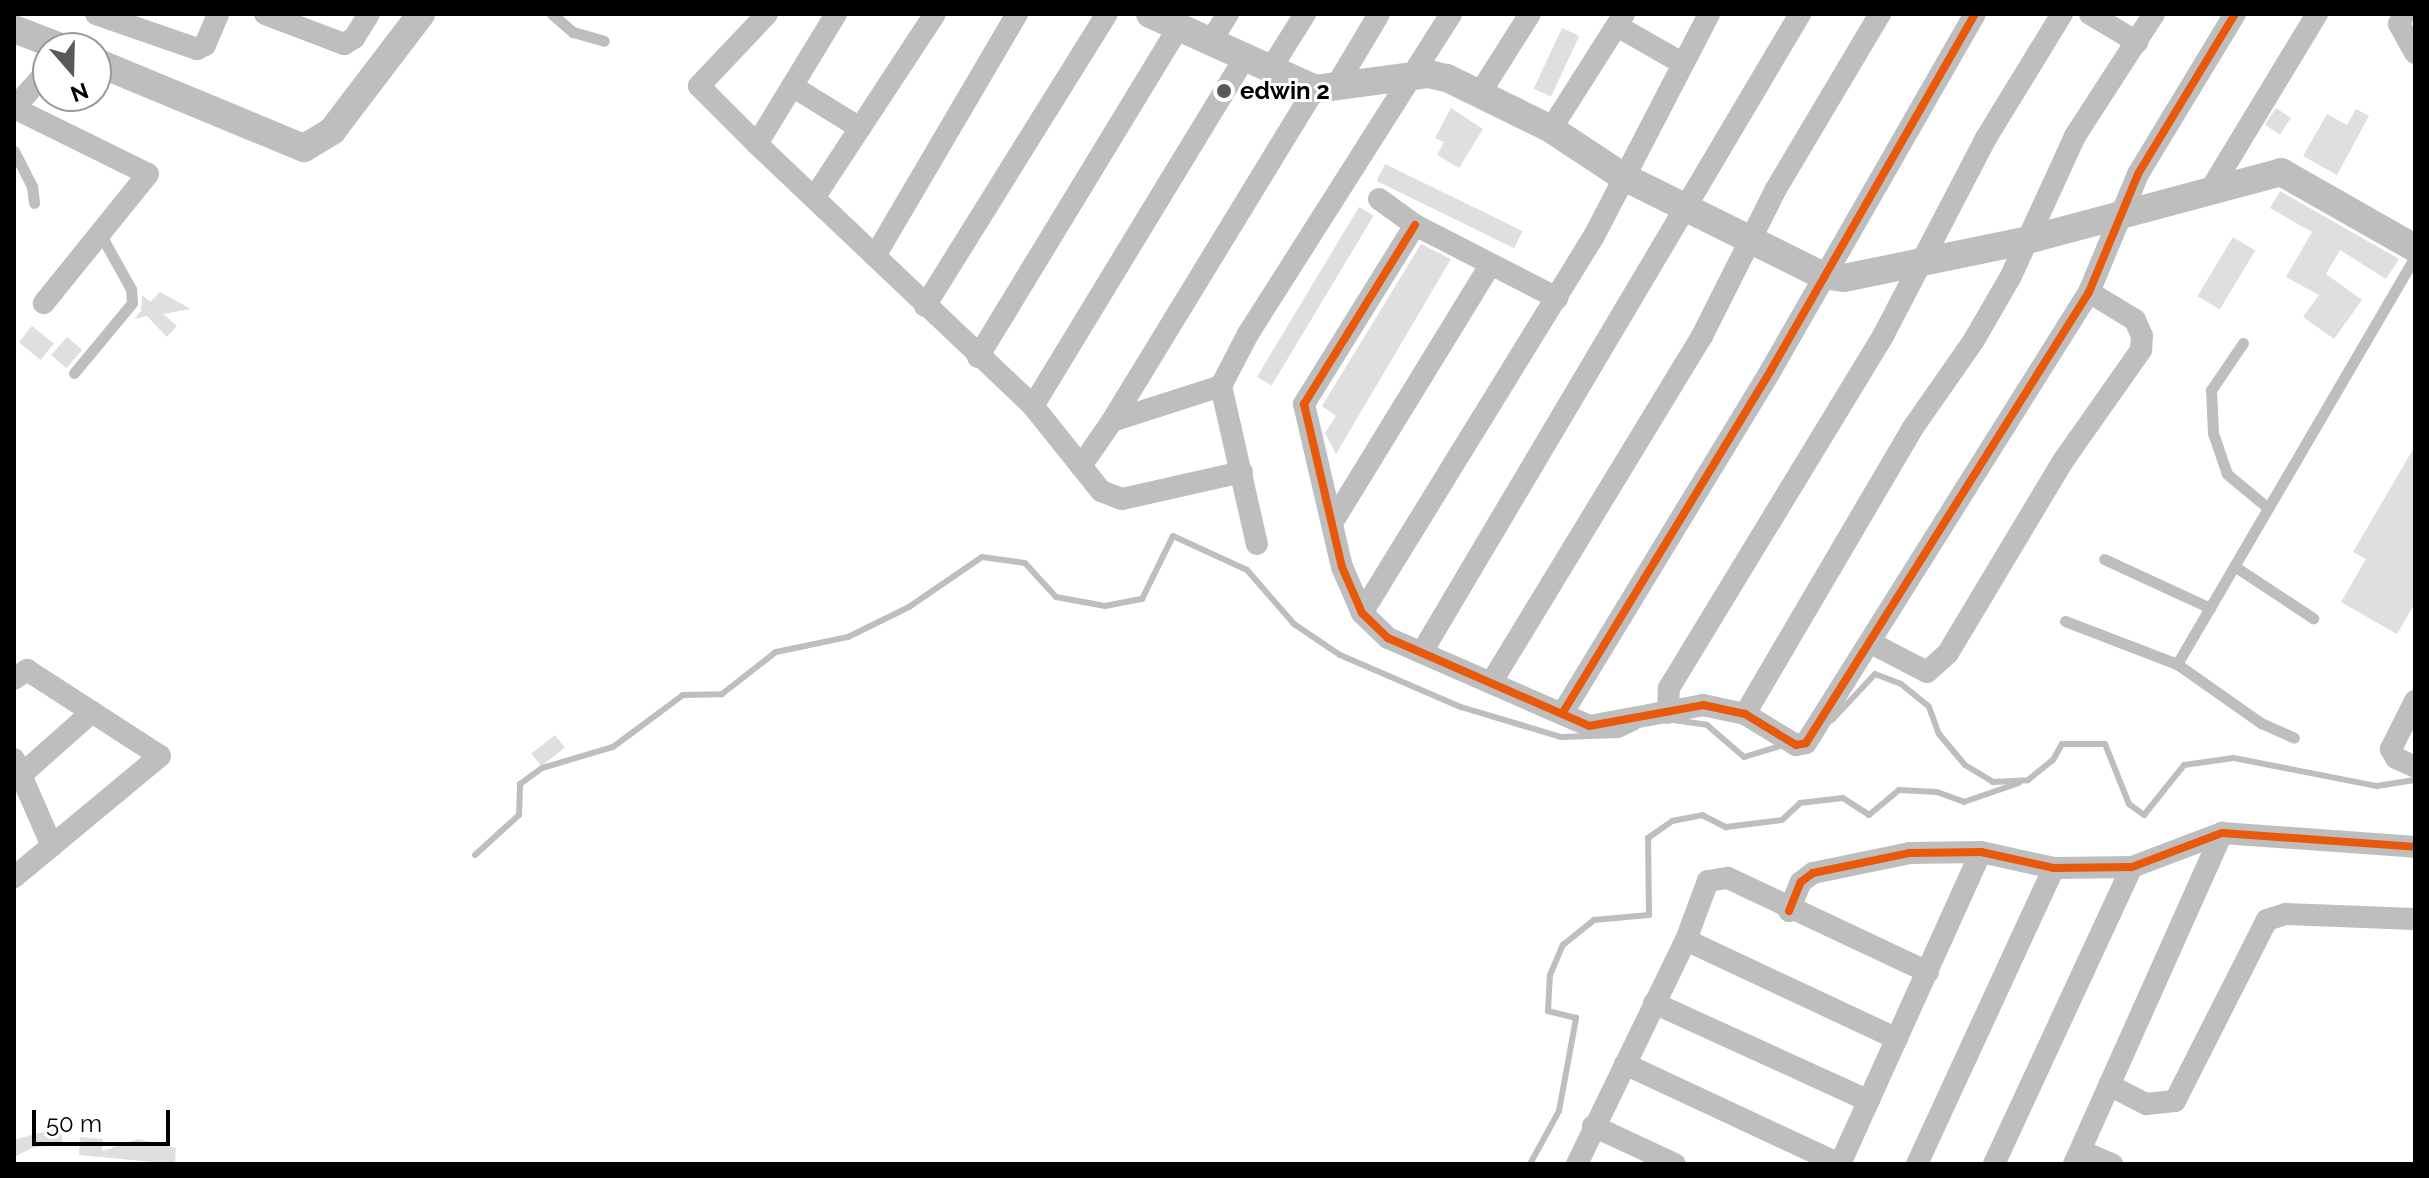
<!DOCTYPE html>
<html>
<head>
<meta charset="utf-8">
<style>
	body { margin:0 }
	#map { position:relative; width:2429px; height:1178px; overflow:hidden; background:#fff; font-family:Raleway,sans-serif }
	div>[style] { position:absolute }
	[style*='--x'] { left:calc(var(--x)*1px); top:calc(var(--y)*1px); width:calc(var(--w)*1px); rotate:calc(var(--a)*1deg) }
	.stream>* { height:6px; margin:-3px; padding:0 3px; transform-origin:3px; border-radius:3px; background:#bebebe }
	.building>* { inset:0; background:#dfdfdf; transform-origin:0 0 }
	.service>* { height:11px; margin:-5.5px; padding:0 5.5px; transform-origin:5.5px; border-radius:5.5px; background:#bebebe }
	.minor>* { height:22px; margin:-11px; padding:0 11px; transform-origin:11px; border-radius:11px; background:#bebebe }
	.tertiary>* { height:28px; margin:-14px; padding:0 14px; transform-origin:14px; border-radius:14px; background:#bebebe }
	.cycleway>* { height:8px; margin:-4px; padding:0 4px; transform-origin:4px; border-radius:4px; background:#e8590c }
	.dots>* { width:22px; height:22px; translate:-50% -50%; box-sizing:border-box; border:4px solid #fff; border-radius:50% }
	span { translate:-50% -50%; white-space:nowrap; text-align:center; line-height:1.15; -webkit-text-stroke:6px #fff; paint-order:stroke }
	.poi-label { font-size:24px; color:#000; font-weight:700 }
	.left { translate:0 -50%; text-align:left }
	.frame { position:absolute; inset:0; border:16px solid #000; pointer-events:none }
	.north { position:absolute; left:32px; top:32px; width:80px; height:80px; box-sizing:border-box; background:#fff; border:2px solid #999; border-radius:50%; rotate:160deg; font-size:22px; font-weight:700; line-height:32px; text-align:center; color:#000 }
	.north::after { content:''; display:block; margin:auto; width:28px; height:36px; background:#595959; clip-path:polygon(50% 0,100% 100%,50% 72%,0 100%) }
	.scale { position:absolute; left:32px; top:1110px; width:138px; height:36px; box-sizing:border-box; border:4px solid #000; border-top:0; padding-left:10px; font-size:24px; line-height:28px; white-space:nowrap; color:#000; -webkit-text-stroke:6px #fff; paint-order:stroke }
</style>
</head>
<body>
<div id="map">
	<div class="stream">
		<i style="--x:1673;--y:720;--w:34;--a:8"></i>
		<i style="--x:1707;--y:725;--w:49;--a:40.9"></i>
		<i style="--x:1744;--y:757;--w:37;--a:-17"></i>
		<i style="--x:1832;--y:720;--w:63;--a:-46.9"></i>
		<i style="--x:1875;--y:674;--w:28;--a:21"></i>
		<i style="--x:1901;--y:684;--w:36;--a:39"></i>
		<i style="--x:1929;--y:707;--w:29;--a:70"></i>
		<i style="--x:1939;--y:734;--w:40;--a:50"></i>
		<i style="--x:1965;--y:765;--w:33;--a:31"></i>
		<i style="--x:1993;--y:782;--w:35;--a:-3"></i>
		<i style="--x:2028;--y:780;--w:32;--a:-39"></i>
		<i style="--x:2053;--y:760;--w:18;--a:-61"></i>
		<i style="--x:2062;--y:744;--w:43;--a:0"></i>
		<i style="--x:2105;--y:744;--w:65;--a:68.2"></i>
		<i style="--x:2129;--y:804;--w:19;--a:36"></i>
		<i style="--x:2144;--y:815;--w:64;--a:-51.3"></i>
		<i style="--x:2184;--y:765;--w:50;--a:-8"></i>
		<i style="--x:2234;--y:758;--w:146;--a:11.1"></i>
		<i style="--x:2377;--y:786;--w:38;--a:-9"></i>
		<i style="--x:475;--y:855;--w:59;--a:-42.3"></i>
		<i style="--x:519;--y:815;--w:31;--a:-88"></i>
		<i style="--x:520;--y:784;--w:27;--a:-36"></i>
		<i style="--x:542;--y:768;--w:74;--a:-16.5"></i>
		<i style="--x:613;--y:747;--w:87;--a:-36.6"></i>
		<i style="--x:683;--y:695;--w:39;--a:-1"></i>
		<i style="--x:722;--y:694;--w:68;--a:-37.9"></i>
		<i style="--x:776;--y:652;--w:74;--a:-11.8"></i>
		<i style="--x:848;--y:637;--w:68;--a:-26.2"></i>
		<i style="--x:909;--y:607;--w:88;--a:-34.4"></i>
		<i style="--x:982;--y:557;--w:43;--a:7.9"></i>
		<i style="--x:1025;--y:563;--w:46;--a:47.6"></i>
		<i style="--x:1056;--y:597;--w:50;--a:10.4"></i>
		<i style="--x:1105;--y:606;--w:38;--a:-11"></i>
		<i style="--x:1142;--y:599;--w:70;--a:-63.8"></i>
		<i style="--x:1173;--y:536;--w:81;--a:24.7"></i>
		<i style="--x:1247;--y:570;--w:72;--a:49"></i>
		<i style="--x:1294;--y:624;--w:55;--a:34"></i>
		<i style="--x:1340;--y:655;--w:132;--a:23.3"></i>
		<i style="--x:1461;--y:707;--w:104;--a:16.7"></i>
		<i style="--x:1561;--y:737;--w:58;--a:-2"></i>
		<i style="--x:1619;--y:735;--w:19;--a:-25"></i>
		<i style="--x:1530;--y:1164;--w:60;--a:-61.3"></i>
		<i style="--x:1559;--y:1111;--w:95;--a:-79.6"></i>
		<i style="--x:1576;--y:1018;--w:29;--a:-166"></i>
		<i style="--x:1548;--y:1011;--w:36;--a:-87"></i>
		<i style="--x:1550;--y:975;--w:33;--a:-67"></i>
		<i style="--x:1563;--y:945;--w:40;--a:-39"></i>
		<i style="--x:1594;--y:920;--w:55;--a:-5.2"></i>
		<i style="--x:1649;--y:915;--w:77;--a:-90.7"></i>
		<i style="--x:1648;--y:838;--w:29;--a:-35"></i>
		<i style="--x:1672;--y:821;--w:31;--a:-11"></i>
		<i style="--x:1702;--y:815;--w:27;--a:27"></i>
		<i style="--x:1726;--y:827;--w:56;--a:-7.1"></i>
		<i style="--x:1782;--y:820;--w:25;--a:-43"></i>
		<i style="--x:1800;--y:803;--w:43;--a:-6.6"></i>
		<i style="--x:1843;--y:798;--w:31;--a:33"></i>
		<i style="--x:1869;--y:815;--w:39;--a:-40"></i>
		<i style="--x:1899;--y:790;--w:38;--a:3"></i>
		<i style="--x:1937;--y:792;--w:29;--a:20"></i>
		<i style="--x:1964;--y:802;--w:58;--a:-19.1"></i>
	</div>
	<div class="building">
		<i style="left:1562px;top:28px;width:19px;height:67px;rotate:25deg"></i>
		<i style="clip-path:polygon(1451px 108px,1483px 129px,1459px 168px,1437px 155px,1444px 142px,1435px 138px)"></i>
		<i style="left:2276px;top:108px;width:18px;height:20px;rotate:34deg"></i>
		<i style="clip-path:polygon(2356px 109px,2369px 116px,2337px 175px,2303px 156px,2327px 114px,2347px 125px)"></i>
		<i style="left:1385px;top:164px;width:153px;height:19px;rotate:26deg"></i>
		<i style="clip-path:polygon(2280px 191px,2399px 259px,2386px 279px,2340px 250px,2326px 274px,2362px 300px,2334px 339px,2303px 317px,2319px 295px,2286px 277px,2312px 232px,2270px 208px)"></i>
		<i style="left:1359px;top:207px;width:17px;height:198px;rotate:31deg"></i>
		<i style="left:2233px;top:237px;width:26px;height:69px;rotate:31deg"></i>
		<i style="clip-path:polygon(1421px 244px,1451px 259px,1336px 454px,1325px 433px,1336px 416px,1322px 406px)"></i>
		<i style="clip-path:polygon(160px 292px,191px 309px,163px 314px,177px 326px,167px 337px,147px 316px,134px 319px,141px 311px,142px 295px,150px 302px)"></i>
		<i style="left:32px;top:326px;width:28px;height:21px;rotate:39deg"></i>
		<i style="left:67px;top:337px;width:20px;height:24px;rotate:41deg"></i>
		<i style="clip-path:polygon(2415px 446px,2415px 603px,2397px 634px,2341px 602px,2366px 559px,2353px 552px)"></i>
		<i style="left:555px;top:735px;width:16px;height:30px;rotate:52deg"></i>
		<i style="clip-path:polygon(60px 1127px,63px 1143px,32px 1148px,14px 1157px,14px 1140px)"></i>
		<i style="clip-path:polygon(80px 1137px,103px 1139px,102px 1151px,138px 1139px,176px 1148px,175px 1164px,79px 1155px)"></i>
	</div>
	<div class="service">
		<i style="--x:552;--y:14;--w:28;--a:41"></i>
		<i style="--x:573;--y:32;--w:32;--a:16"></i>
		<i style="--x:14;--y:151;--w:39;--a:63"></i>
		<i style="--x:32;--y:186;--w:17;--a:83"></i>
		<i style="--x:2243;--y:343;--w:57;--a:124.2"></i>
		<i style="--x:2211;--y:390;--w:43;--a:87.3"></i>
		<i style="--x:2213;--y:433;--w:43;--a:71.1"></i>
		<i style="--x:2227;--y:474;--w:53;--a:39.7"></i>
		<i style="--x:74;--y:373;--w:91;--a:-50.4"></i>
		<i style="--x:132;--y:303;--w:14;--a:-94"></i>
		<i style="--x:131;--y:289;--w:62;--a:-119.1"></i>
		<i style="--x:2104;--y:559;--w:117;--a:24.8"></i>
		<i style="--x:2234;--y:566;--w:95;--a:33.4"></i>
		<i style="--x:2065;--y:621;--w:120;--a:21"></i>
		<i style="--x:2177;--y:664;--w:103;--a:35.1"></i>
		<i style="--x:2261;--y:723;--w:36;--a:24"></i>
		<i style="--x:2177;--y:664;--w:471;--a:-59.7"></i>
	</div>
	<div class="minor">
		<i style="--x:96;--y:14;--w:107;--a:19.1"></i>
		<i style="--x:197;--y:49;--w:9;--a:-27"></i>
		<i style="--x:205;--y:45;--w:34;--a:-67"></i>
		<i style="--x:265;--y:14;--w:85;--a:20.8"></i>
		<i style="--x:344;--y:44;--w:12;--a:-31"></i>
		<i style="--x:354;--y:38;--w:28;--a:-58"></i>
		<i style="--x:767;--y:14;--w:99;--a:133.4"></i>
		<i style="--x:699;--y:86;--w:82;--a:45"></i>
		<i style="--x:757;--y:144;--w:152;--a:-58.7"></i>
		<i style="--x:2090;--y:14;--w:55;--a:30.8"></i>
		<i style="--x:2404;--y:14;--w:11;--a:117"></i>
		<i style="--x:2399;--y:24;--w:33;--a:61"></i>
		<i style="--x:1617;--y:26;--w:73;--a:29.7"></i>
		<i style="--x:1211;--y:41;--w:32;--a:-58"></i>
		<i style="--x:1270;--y:70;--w:66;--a:-58"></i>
		<i style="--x:792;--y:86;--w:80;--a:31.7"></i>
		<i style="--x:1335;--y:88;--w:86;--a:-59.3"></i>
		<i style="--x:1480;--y:93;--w:93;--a:-57.7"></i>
		<i style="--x:14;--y:108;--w:149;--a:26.2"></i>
		<i style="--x:148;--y:174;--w:166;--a:128.9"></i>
		<i style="--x:14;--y:108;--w:51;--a:-48.2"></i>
		<i style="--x:1551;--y:129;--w:136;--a:-57.6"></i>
		<i style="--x:757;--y:144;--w:381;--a:43.5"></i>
		<i style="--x:1033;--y:406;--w:109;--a:51.3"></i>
		<i style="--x:1101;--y:491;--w:22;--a:21"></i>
		<i style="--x:1122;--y:499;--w:123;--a:-12.7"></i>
		<i style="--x:2211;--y:189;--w:205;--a:-58.8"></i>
		<i style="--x:814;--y:198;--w:220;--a:-56.7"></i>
		<i style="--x:1379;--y:199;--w:44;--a:35.8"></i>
		<i style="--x:1415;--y:225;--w:160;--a:27.2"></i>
		<i style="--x:1415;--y:225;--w:211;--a:121.8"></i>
		<i style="--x:1304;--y:404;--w:167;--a:76.9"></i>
		<i style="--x:1342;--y:567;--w:50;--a:66.5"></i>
		<i style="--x:1362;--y:613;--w:36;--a:44"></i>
		<i style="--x:1388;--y:638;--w:219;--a:23.6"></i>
		<i style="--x:1589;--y:726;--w:116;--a:-10.4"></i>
		<i style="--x:1703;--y:705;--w:43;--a:12.1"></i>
		<i style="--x:1745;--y:714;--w:60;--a:31.3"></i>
		<i style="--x:1796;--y:745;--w:10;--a:-11"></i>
		<i style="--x:1806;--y:743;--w:532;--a:-57.89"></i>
		<i style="--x:2089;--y:292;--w:128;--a:-67.4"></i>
		<i style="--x:2138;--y:174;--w:187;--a:-58.8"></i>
		<i style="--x:875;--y:256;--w:281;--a:-59.6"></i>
		<i style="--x:925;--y:306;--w:344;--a:-58.1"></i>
		<i style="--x:978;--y:357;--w:386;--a:-58.7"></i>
		<i style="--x:1221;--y:386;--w:162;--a:77.2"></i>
		<i style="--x:1033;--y:406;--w:408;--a:-58.7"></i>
		<i style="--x:1112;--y:421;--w:389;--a:-58.6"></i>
		<i style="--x:1081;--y:466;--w:55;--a:-55.4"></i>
		<i style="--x:1112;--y:421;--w:114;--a:-17.8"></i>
		<i style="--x:1221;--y:386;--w:59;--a:-62.6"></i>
		<i style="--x:1248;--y:334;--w:379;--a:-57.6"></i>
		<i style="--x:1332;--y:523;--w:303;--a:-58.5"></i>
		<i style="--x:1362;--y:613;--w:440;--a:-58.4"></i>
		<i style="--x:1593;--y:238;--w:252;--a:-62.6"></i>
		<i style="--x:1871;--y:643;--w:63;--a:27.4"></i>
		<i style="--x:1927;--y:672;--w:28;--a:-42"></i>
		<i style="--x:1948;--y:653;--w:224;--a:-59.1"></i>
		<i style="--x:2063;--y:461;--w:136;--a:-54.9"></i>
		<i style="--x:2141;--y:350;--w:14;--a:-86"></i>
		<i style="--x:2142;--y:336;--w:17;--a:-114"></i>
		<i style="--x:2135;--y:320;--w:54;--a:-148.7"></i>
		<i style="--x:1422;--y:652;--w:742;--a:-59.35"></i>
		<i style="--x:14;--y:679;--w:16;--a:-35"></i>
		<i style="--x:27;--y:670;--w:158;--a:32.9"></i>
		<i style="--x:160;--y:756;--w:190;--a:140.3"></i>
		<i style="--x:1491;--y:683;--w:406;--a:-58.7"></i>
		<i style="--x:1702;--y:336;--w:165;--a:-63.3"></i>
		<i style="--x:1776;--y:189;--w:204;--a:-59.3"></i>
		<i style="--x:2415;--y:701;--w:54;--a:116.6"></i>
		<i style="--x:2391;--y:749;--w:10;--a:61"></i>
		<i style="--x:2396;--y:758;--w:21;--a:25"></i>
		<i style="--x:1668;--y:713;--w:25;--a:-88"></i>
		<i style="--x:1669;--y:688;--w:414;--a:-58.7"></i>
		<i style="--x:1884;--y:334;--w:221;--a:-62.5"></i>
		<i style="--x:1986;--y:138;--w:145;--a:-58.5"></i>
		<i style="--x:1562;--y:714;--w:403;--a:-58.7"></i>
		<i style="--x:1771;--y:370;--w:410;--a:-60.2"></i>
		<i style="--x:1745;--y:714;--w:330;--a:-59.6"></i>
		<i style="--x:1912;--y:429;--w:108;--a:-55.1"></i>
		<i style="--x:1974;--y:340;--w:74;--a:-60"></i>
		<i style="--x:2011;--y:276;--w:154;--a:-65.4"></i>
		<i style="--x:2075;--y:136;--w:145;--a:-57.1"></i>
		<i style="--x:14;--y:759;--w:95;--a:66.4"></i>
		<i style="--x:21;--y:775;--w:95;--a:-41.6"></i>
		<i style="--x:1789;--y:911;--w:31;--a:-68"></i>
		<i style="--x:1801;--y:882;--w:15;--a:-37"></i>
		<i style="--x:1813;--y:873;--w:99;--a:-11.7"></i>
		<i style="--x:1910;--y:853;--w:71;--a:-0.8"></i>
		<i style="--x:1981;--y:852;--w:75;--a:12.4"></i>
		<i style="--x:2054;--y:868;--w:78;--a:-0.7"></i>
		<i style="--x:2132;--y:867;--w:96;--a:-20.7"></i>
		<i style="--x:2222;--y:833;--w:194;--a:4.1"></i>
		<i style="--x:1686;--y:940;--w:233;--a:25.1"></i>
		<i style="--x:1654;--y:1003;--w:236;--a:24.5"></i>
		<i style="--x:1625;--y:1064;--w:236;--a:25"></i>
		<i style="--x:2109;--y:1085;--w:42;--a:27.2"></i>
		<i style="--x:2146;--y:1104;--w:29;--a:-6"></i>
		<i style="--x:2175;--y:1101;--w:203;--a:-63.1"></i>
		<i style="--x:2267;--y:920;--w:19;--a:-18"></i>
		<i style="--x:2285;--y:914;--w:130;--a:2.2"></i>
		<i style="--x:1593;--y:1126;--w:90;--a:24.9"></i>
		<i style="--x:2081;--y:1151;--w:34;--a:23"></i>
		<i style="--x:1577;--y:1164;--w:249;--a:-64.1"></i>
		<i style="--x:1686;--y:940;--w:63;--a:-69.6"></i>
		<i style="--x:1708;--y:881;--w:20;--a:-9"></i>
		<i style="--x:1728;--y:878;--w:221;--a:25.2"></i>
		<i style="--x:1840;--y:1164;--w:342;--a:-65.7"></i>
		<i style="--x:1917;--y:1164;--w:326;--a:-65.2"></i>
		<i style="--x:1994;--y:1164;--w:327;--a:-65.1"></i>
		<i style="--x:2074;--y:1164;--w:363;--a:-65.9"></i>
	</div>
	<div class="tertiary">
		<i style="--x:1150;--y:14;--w:181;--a:24.4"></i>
		<i style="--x:1315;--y:89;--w:115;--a:-7.5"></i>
		<i style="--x:1429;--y:74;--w:18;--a:13"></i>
		<i style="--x:1447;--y:78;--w:116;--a:26.1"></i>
		<i style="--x:1551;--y:129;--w:85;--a:33.5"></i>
		<i style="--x:1622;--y:176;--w:222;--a:26.4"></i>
		<i style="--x:1821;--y:275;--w:23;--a:7"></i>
		<i style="--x:1844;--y:278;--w:184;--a:-11.6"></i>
		<i style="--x:2024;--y:241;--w:266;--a:-15"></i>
		<i style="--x:2281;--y:172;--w:154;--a:29.6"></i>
		<i style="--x:14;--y:29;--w:53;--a:21.2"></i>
		<i style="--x:96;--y:62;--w:225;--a:22.5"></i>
		<i style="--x:304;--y:148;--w:33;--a:-31"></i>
		<i style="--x:332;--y:131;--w:147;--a:-52.7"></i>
	</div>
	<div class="cycleway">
		<i style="--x:1415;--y:225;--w:211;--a:121.8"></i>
		<i style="--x:1304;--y:404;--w:167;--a:76.9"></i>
		<i style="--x:1342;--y:567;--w:50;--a:66.5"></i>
		<i style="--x:1362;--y:613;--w:36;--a:44"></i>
		<i style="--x:1388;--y:638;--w:219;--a:23.6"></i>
		<i style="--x:1589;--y:726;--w:116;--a:-10.4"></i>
		<i style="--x:1703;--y:705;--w:43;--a:12.1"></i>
		<i style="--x:1745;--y:714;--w:60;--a:31.3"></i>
		<i style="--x:1796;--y:745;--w:10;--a:-11"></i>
		<i style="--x:1806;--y:743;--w:532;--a:-57.89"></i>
		<i style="--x:2089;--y:292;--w:128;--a:-67.4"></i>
		<i style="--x:2138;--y:174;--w:187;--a:-58.8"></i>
		<i style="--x:1562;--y:714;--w:403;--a:-58.7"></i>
		<i style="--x:1771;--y:370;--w:410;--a:-60.2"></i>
		<i style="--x:1789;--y:911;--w:31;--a:-68"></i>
		<i style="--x:1801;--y:882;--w:15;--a:-37"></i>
		<i style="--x:1813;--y:873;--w:99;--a:-11.7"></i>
		<i style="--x:1910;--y:853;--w:71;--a:-0.8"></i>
		<i style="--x:1981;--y:852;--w:75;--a:12.4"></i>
		<i style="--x:2054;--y:868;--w:78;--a:-0.7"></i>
		<i style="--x:2132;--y:867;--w:96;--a:-20.7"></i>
		<i style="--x:2222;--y:833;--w:194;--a:4.1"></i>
	</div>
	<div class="dots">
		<i style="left:1224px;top:91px;background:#595959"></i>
	</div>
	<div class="poi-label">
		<span class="left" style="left:1240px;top:91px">edwin 2</span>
	</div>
	<div class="frame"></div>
	<div class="north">N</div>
	<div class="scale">50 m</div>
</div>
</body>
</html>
